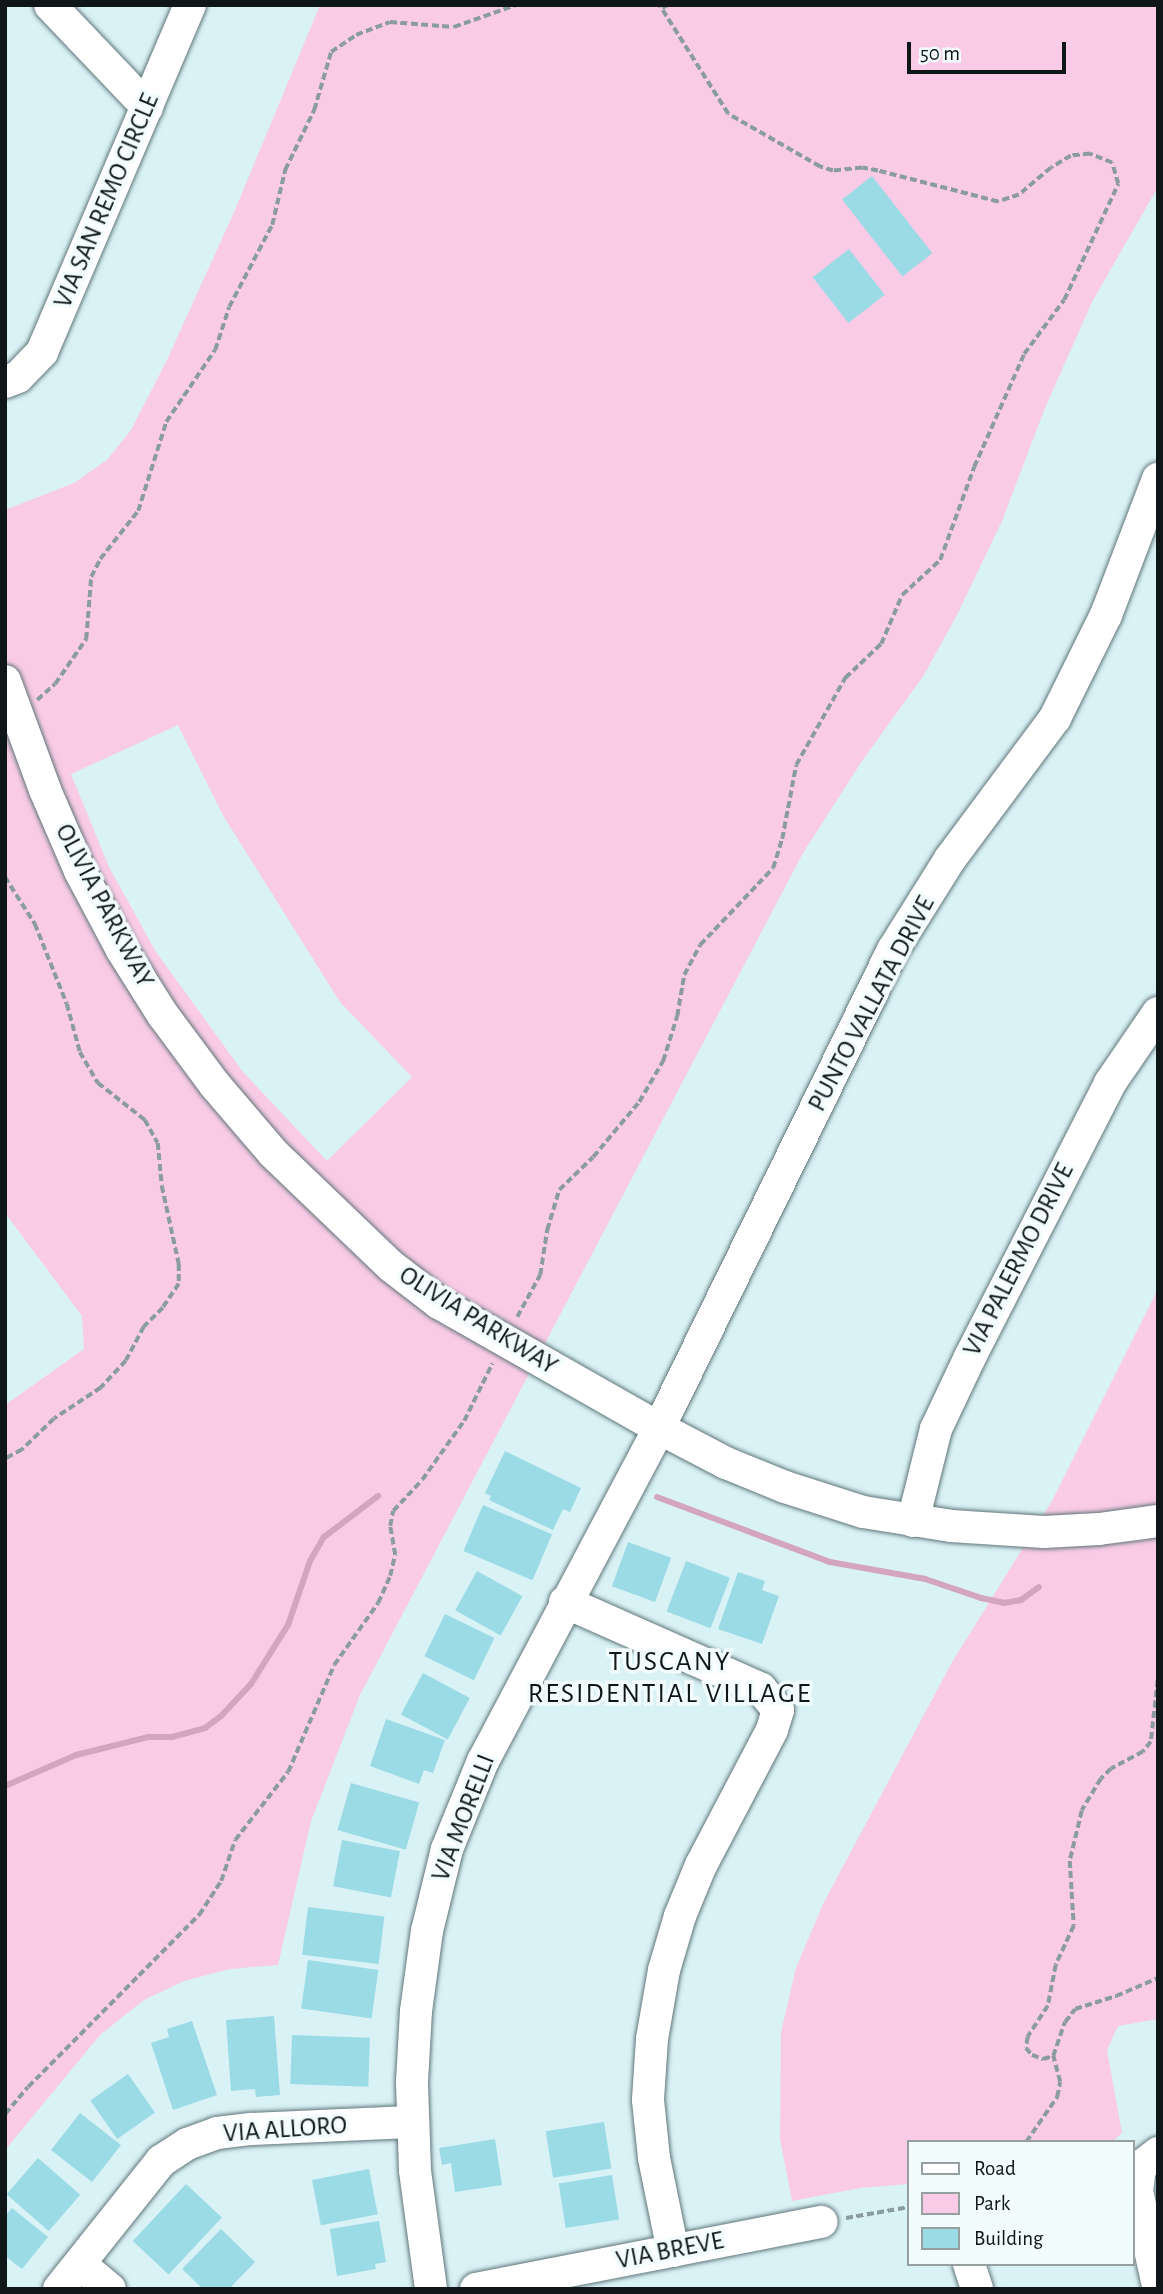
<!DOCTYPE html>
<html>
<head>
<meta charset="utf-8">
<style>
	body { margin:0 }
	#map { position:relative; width:1163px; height:2294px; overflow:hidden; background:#d9f2f6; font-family:"Alegreya Sans",sans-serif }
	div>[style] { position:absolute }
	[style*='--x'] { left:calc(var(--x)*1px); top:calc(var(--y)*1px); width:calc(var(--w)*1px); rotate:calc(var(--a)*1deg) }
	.green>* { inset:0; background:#f9cbe6 }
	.stream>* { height:6px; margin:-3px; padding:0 3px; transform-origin:3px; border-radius:3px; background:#d4a5c1 }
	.building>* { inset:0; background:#9bdbe6; transform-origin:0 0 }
	.path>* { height:3.5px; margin-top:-1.75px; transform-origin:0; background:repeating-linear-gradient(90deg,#8a9c9f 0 7px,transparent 0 10.5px) }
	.roads { filter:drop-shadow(0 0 2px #60767a) drop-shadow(0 0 2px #60767a) }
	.minor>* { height:32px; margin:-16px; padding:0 16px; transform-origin:16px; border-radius:16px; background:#fff }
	span { translate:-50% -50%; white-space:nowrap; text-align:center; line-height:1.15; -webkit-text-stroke:7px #f2fcfd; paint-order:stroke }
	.street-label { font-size:26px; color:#0e1618 }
	.neighbourhood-label { font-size:28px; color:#0e1618; letter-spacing:2px }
	.frame { position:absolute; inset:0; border:7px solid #0e1618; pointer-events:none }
	.legend { position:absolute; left:907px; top:2140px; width:228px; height:126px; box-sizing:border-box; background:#f2fcfd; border:2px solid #97a0a1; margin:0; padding:9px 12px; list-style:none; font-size:21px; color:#0e1618 }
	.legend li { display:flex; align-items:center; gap:14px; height:35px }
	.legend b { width:35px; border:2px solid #97a0a1 }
	.scale { position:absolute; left:907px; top:42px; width:159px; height:32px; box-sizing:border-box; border:4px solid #0e1618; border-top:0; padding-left:9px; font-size:21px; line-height:24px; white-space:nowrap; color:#0e1618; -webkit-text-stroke:5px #f2fcfd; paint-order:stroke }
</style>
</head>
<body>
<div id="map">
	<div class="green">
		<i style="clip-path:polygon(evenodd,320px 5px,1158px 5px,1158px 187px,1092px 302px,1045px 408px,1002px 521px,957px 615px,924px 675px,862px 761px,803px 853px,360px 1695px,311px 1821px,278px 1965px,230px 1969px,184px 1981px,144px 2000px,100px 2035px,5px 2150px,5px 1405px,84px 1349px,82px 1316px,5px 1213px,5px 510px,74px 483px,107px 460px,131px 430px,167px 360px,235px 210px,320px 5px,178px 725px,224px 817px,340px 1002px,412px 1077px,327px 1161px,243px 1072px,156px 952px,109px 867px,71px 774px,178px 725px)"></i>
		<i style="clip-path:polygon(1158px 1289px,1158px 2019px,1118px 2026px,1107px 2050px,1122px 2133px,1112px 2142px,909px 2142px,909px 2184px,860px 2188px,792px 2201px,780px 2139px,781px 2032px,796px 1968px,823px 1904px,951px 1664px,1052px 1501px)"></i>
	</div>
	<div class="stream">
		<i style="--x:657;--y:1497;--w:185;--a:20.6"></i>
		<i style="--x:830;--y:1562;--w:97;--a:10.1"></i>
		<i style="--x:925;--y:1579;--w:59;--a:18.7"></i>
		<i style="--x:981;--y:1598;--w:24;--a:12"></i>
		<i style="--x:1004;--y:1603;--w:17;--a:-10"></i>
		<i style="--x:1021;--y:1600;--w:22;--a:-36"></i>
		<i style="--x:5;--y:1786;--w:77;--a:-23.6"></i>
		<i style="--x:76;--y:1755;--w:74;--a:-14"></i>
		<i style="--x:148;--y:1737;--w:24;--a:0"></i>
		<i style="--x:172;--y:1737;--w:34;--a:-15"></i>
		<i style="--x:205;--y:1728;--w:21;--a:-37"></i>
		<i style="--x:222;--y:1715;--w:42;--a:-46.9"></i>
		<i style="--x:251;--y:1684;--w:70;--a:-57.9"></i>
		<i style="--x:288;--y:1625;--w:68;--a:-71"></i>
		<i style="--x:310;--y:1561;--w:28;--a:-60"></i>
		<i style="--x:324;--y:1537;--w:68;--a:-37.2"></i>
	</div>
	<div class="building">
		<i style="left:872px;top:176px;width:98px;height:38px;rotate:52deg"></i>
		<i style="left:849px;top:249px;width:58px;height:46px;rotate:52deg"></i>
		<i style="clip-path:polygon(505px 1451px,581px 1488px,570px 1512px,563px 1509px,553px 1530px,489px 1500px,491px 1496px,485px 1493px)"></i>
		<i style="left:483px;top:1505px;width:75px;height:50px;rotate:23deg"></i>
		<i style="left:628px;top:1542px;width:46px;height:47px;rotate:20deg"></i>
		<i style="left:686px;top:1561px;width:47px;height:54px;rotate:21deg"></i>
		<i style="left:477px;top:1571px;width:52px;height:45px;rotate:29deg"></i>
		<i style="clip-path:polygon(738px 1572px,765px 1581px,762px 1590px,779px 1596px,762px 1644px,718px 1629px)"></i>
		<i style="left:445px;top:1614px;width:55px;height:47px;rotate:26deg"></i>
		<i style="left:423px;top:1673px;width:53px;height:47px;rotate:28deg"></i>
		<i style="clip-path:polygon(386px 1719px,445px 1740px,433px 1773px,424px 1770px,419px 1784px,370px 1766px)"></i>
		<i style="left:351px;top:1783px;width:71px;height:49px;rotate:16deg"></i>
		<i style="left:342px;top:1840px;width:59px;height:47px;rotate:11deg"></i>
		<i style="left:308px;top:1907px;width:77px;height:48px;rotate:7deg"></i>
		<i style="left:308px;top:1960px;width:71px;height:49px;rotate:8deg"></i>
		<i style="clip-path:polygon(274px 2016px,280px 2095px,256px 2097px,255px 2089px,231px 2091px,226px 2020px)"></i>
		<i style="clip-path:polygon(192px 2021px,217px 2095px,173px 2110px,151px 2043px,169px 2037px,167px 2029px)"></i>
		<i style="left:292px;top:2035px;width:78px;height:49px;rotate:2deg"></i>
		<i style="left:128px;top:2074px;width:47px;height:46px;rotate:55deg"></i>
		<i style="left:80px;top:2113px;width:52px;height:47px;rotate:38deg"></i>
		<i style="left:604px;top:2122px;width:47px;height:59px;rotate:81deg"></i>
		<i style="clip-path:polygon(495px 2139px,502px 2185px,455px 2192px,451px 2163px,442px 2165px,439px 2148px)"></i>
		<i style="left:38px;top:2158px;width:56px;height:48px;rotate:41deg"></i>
		<i style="left:369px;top:2169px;width:46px;height:58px;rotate:79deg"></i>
		<i style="left:612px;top:2175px;width:45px;height:54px;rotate:81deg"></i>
		<i style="left:186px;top:2184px;width:49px;height:78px;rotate:43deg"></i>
		<i style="clip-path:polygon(12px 2208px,48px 2237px,22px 2269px,5px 2256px,5px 2216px)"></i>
		<i style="clip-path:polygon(379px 2221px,386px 2262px,375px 2264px,376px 2269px,337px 2276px,330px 2229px)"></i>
		<i style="clip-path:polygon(221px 2229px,255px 2262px,229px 2289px,203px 2289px,182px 2269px)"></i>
	</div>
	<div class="path">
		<i style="--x:662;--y:8;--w:7;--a:-27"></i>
		<i style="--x:37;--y:700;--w:24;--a:-42"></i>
		<i style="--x:55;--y:684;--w:55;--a:-55.4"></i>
		<i style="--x:86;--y:639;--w:62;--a:-85.4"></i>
		<i style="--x:91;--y:577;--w:20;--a:-63"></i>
		<i style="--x:100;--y:559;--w:61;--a:-51.6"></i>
		<i style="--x:138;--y:511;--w:93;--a:-72.5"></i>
		<i style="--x:166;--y:422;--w:87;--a:-55.8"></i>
		<i style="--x:215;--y:350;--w:45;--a:-72"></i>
		<i style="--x:229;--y:307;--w:93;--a:-62.3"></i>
		<i style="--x:272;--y:225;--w:57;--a:-76.7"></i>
		<i style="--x:285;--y:170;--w:67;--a:-64.2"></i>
		<i style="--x:314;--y:110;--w:60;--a:-73.7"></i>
		<i style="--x:331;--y:52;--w:30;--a:-34"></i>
		<i style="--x:356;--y:35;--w:36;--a:-21"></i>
		<i style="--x:390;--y:22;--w:64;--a:4.5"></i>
		<i style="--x:454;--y:27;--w:66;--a:-19.5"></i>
		<i style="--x:5;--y:877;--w:56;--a:57.4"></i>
		<i style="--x:35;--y:924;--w:86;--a:68.2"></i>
		<i style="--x:67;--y:1004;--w:50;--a:74.8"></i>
		<i style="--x:80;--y:1052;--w:36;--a:60"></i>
		<i style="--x:98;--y:1083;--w:60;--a:38.2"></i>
		<i style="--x:145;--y:1120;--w:26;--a:61"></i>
		<i style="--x:158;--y:1143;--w:43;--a:84.7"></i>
		<i style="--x:162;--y:1186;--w:80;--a:77.7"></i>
		<i style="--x:179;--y:1264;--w:20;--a:90"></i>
		<i style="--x:179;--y:1284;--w:29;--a:124"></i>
		<i style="--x:163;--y:1308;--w:27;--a:135"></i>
		<i style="--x:144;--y:1327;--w:38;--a:118"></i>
		<i style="--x:126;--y:1361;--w:37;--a:133"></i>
		<i style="--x:101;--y:1388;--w:56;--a:146.6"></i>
		<i style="--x:54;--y:1419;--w:45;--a:135.9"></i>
		<i style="--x:22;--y:1450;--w:19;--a:152"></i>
		<i style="--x:517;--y:1317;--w:48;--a:-61.3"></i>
		<i style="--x:540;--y:1275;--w:46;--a:-81.2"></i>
		<i style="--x:547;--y:1230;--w:42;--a:-73.3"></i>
		<i style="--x:559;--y:1190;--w:47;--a:-44.1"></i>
		<i style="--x:593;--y:1157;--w:72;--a:-50.1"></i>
		<i style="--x:639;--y:1102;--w:48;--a:-59.7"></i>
		<i style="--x:663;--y:1061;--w:47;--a:-72.7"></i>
		<i style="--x:677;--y:1016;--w:42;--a:-80.3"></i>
		<i style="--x:684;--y:975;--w:34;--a:-62"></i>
		<i style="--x:700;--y:945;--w:106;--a:-46.5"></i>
		<i style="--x:773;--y:868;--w:30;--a:-73"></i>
		<i style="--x:782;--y:839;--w:75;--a:-79.3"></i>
		<i style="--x:796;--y:765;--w:100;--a:-60.6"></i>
		<i style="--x:845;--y:678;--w:50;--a:-43.4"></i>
		<i style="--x:881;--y:644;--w:53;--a:-66.8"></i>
		<i style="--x:902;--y:595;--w:52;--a:-42.6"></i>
		<i style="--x:940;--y:560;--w:99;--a:-69.9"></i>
		<i style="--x:974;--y:467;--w:124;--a:-66.1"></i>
		<i style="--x:1024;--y:354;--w:67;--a:-53.5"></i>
		<i style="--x:1064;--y:300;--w:128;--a:-65"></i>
		<i style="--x:1118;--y:184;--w:22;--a:-106"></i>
		<i style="--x:1112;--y:163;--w:24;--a:-158"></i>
		<i style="--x:1090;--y:154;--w:19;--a:174"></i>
		<i style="--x:1071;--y:156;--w:23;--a:149"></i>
		<i style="--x:1051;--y:168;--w:42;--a:139.8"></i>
		<i style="--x:1019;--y:195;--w:22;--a:162"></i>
		<i style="--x:998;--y:202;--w:124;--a:-165.5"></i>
		<i style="--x:878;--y:171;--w:16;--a:-169"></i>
		<i style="--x:862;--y:168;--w:29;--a:174"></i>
		<i style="--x:833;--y:171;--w:14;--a:-163"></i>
		<i style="--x:820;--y:167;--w:106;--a:-150.1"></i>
		<i style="--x:728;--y:114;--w:129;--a:-122.3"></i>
		<i style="--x:1158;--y:1680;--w:62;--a:96.4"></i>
		<i style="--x:1151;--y:1742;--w:13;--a:129"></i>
		<i style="--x:1143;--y:1752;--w:36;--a:152"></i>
		<i style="--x:1111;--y:1769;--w:14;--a:135"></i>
		<i style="--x:1101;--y:1779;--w:37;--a:121"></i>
		<i style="--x:1082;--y:1811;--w:51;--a:103.5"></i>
		<i style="--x:1070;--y:1861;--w:65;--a:86.5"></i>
		<i style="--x:1074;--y:1926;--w:43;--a:114.8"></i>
		<i style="--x:1056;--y:1965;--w:42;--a:101"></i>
		<i style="--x:1048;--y:2006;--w:37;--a:123"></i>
		<i style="--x:1028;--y:2037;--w:11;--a:100"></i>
		<i style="--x:1026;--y:2048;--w:9;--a:49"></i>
		<i style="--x:1032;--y:2055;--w:12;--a:20"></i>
		<i style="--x:1043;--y:2059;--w:10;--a:-17"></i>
		<i style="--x:1053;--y:2056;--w:36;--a:-71"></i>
		<i style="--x:1065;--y:2022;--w:16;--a:-52"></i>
		<i style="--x:1075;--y:2009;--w:43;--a:-17.6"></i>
		<i style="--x:1116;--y:1996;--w:46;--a:-23.2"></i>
		<i style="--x:5;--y:2114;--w:35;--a:-50"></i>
		<i style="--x:28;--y:2087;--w:243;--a:-45.2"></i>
		<i style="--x:199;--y:1915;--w:40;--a:-57.1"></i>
		<i style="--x:221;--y:1881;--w:43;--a:-71.1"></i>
		<i style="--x:235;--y:1840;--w:86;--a:-52.1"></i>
		<i style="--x:288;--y:1772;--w:116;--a:-66.7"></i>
		<i style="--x:334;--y:1665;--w:76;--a:-54.6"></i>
		<i style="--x:378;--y:1603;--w:30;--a:-66"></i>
		<i style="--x:390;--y:1576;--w:22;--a:-77"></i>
		<i style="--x:395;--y:1555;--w:29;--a:-100"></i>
		<i style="--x:390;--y:1526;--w:15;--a:-79"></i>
		<i style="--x:393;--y:1511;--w:42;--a:-46.9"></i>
		<i style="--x:422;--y:1480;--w:72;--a:-54.6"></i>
		<i style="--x:464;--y:1421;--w:64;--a:-63.8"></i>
		<i style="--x:1026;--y:2142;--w:55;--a:-55.4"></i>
		<i style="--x:1057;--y:2097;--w:15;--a:-79"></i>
		<i style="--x:1060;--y:2082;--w:27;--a:-105"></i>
		<i style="--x:846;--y:2218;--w:64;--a:-9.9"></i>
	</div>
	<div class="roads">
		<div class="minor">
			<i style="--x:50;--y:5;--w:141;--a:46.4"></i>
			<i style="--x:5;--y:382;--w:14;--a:-21"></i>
			<i style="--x:18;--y:377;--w:35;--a:-46"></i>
			<i style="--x:42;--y:352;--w:377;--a:-66.9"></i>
			<i style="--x:5;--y:681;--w:116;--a:69.8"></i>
			<i style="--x:45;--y:790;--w:88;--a:66.6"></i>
			<i style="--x:80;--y:871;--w:89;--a:62"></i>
			<i style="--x:122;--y:950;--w:77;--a:57.8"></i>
			<i style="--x:163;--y:1015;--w:87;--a:53.4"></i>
			<i style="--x:215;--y:1085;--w:89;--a:49.5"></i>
			<i style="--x:273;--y:1153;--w:163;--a:43.8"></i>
			<i style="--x:391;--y:1266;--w:61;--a:37.6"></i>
			<i style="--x:439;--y:1303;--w:253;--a:29.6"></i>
			<i style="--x:659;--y:1428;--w:76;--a:27.6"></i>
			<i style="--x:726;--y:1463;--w:64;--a:22.1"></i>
			<i style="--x:785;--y:1487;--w:82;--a:17.8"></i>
			<i style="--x:863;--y:1512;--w:89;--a:9"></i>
			<i style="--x:951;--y:1526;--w:93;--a:3.7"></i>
			<i style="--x:1044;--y:1532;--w:55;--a:-3.1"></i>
			<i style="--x:1099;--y:1529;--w:60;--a:-7.7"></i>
			<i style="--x:913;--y:1521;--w:95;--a:-76"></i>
			<i style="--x:936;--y:1429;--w:80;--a:-64.7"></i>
			<i style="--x:970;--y:1357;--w:308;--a:-62.9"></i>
			<i style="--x:1110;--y:1083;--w:85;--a:-55.6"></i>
			<i style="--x:565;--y:1602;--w:214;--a:23.9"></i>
			<i style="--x:761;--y:1689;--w:27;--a:51"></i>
			<i style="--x:778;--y:1710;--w:21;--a:107"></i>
			<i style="--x:772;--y:1730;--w:153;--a:117.7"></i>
			<i style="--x:701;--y:1865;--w:55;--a:112.4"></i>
			<i style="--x:680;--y:1916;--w:56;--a:106.5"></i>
			<i style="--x:664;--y:1970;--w:70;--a:99.9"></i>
			<i style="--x:652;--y:2039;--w:61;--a:93.8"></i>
			<i style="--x:648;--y:2100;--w:58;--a:84.1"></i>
			<i style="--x:654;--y:2158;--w:95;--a:78.5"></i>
			<i style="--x:1158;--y:2153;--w:23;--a:142"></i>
			<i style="--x:1140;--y:2167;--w:24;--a:97"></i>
			<i style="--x:1137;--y:2191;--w:97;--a:77.5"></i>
			<i style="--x:80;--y:2264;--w:39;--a:40"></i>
			<i style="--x:969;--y:2264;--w:26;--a:72"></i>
			<i style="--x:59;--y:2289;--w:164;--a:-51.4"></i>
			<i style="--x:161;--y:2161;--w:31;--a:-33"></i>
			<i style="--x:187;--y:2144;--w:32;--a:-20"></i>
			<i style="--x:217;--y:2133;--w:34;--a:-7"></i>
			<i style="--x:251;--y:2129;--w:160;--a:-2.5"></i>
			<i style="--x:431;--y:2289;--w:120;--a:-97.7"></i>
			<i style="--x:415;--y:2170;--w:88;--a:-92"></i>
			<i style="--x:412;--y:2082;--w:71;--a:-86.8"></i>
			<i style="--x:416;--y:2011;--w:81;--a:-82.2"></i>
			<i style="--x:427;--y:1931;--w:84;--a:-76.3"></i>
			<i style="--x:447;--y:1849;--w:95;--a:-67.8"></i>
			<i style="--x:483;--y:1761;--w:377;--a:-62.1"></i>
			<i style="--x:659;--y:1428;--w:532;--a:-63.92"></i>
			<i style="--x:893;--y:950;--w:107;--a:-57.9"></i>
			<i style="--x:950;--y:859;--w:176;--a:-53.3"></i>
			<i style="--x:1055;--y:718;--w:115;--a:-63.7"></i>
			<i style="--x:1106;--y:615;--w:146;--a:-69.1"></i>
			<i style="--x:476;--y:2289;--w:352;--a:-11"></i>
		</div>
	</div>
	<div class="street-label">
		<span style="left:107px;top:201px;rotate:-67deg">VIA SAN REMO CIRCLE</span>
		<span style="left:104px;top:906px;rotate:62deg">OLIVIA PARKWAY</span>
		<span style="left:872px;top:1004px;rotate:-62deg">PUNTO VALLATA DRIVE</span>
		<span style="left:1019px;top:1260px;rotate:-63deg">VIA PALERMO DRIVE</span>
		<span style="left:478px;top:1321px;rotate:32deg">OLIVIA PARKWAY</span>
		<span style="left:464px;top:1818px;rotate:-69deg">VIA MORELLI</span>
		<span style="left:285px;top:2130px;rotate:-4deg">VIA ALLORO</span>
		<span style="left:670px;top:2251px;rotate:-11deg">VIA BREVE</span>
	</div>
	<div class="neighbourhood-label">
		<span style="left:670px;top:1678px">TUSCANY<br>RESIDENTIAL VILLAGE</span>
	</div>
	<div class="frame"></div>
	<ul class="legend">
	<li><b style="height:9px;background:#fff"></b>Road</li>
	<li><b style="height:19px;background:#f9cbe6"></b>Park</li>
	<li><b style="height:19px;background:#9bdbe6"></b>Building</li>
	</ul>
	<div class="scale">50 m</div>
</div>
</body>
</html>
